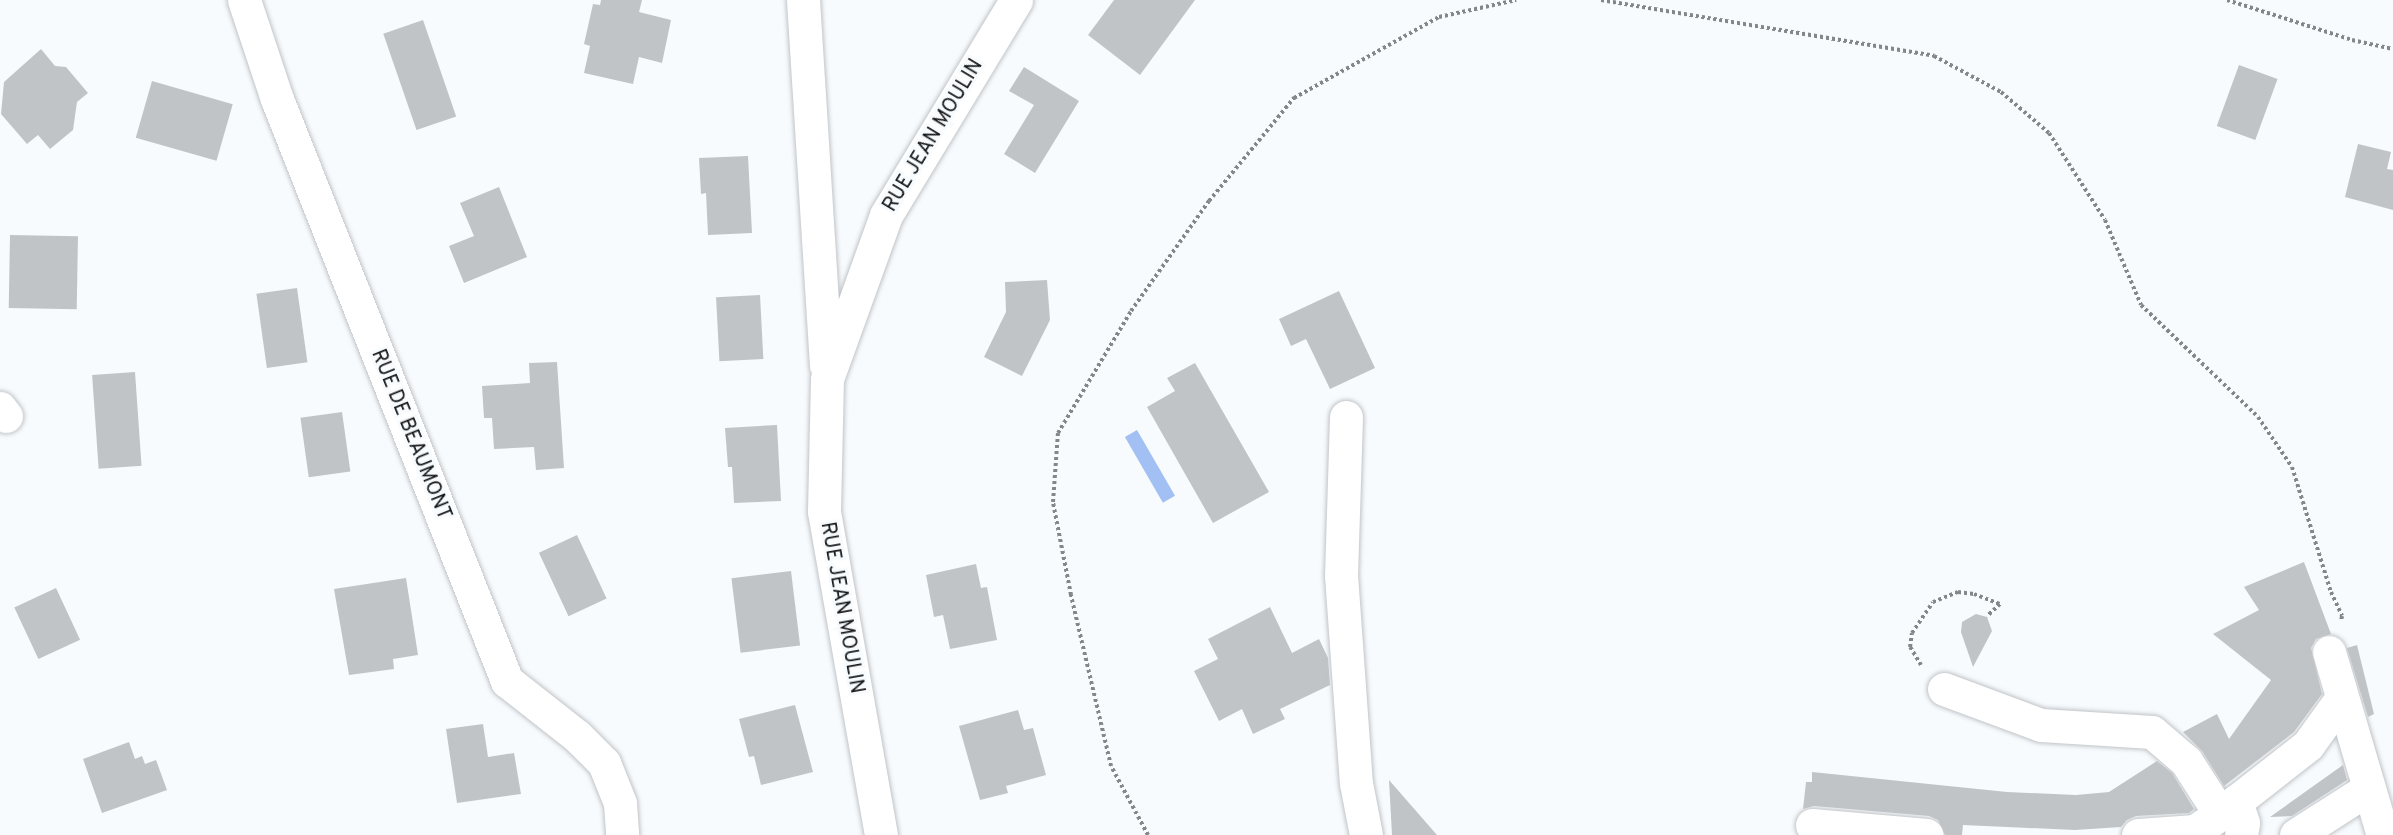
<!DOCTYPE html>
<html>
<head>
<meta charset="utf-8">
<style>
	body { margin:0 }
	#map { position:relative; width:2393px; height:835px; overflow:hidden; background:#f7fbfe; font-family:Overpass,sans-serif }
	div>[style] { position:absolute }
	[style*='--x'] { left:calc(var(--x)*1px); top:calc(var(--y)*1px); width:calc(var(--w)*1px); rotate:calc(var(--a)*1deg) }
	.water>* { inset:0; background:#a3c0f4; transform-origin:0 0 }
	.building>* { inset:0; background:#c1c4c7; transform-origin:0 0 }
	.path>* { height:4px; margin-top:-2px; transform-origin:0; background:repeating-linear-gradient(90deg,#848789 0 3px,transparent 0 6px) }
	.roads { filter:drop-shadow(0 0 2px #c1c4c7) drop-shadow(0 0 2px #c1c4c7) }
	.minor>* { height:33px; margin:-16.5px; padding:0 16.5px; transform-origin:16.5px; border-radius:16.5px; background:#fff }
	span { translate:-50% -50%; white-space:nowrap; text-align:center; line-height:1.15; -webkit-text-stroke:6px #f7fbfe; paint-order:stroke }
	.street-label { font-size:20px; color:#141516 }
</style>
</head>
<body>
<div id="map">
	<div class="water">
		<i style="left:1137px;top:430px;width:76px;height:14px;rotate:60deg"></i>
	</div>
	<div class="building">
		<i style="clip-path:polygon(601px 0,642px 0,639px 12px,671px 20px,662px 63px,639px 57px,633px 84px,584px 73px,590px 46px,584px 44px,593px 4px,600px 5px)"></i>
		<i style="clip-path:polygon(1114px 0,1195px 0,1140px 75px,1088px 35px)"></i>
		<i style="left:423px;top:20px;width:102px;height:42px;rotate:71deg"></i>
		<i style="clip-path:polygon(41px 49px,55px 66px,66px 67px,88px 93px,77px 102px,73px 130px,50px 149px,38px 135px,27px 144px,1px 114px,4px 82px)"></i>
		<i style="left:2239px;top:65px;width:41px;height:65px;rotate:20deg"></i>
		<i style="clip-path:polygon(1024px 67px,1079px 101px,1035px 173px,1004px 154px,1034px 105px,1009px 91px)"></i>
		<i style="left:152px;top:81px;width:84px;height:59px;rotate:16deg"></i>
		<i style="clip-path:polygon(2358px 144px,2391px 152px,2387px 169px,2393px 170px,2393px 210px,2345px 197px)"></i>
		<i style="clip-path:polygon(748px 156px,752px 233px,708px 235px,706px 193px,701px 194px,699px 158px)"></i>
		<i style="clip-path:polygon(499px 187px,527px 257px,464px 283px,449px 246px,474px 236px,460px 203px)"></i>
		<i style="left:10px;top:235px;width:68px;height:73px;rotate:1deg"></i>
		<i style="clip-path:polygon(1047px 280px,1050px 320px,1022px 376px,984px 357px,1006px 312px,1005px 282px)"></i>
		<i style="left:297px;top:288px;width:75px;height:41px;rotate:82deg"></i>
		<i style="clip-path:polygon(1339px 291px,1375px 368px,1330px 389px,1306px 339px,1291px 346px,1279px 319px)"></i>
		<i style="left:760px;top:295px;width:64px;height:44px;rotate:87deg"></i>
		<i style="clip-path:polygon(557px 362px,564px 468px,536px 470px,534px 447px,494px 449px,492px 418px,484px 418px,482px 386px,530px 383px,529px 363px)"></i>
		<i style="clip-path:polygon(1195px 363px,1269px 492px,1213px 523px,1147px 407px,1175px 391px,1167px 378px)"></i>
		<i style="left:135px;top:372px;width:94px;height:43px;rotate:86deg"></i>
		<i style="left:342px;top:412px;width:60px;height:42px;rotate:82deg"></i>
		<i style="clip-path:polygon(777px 425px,781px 501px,734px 503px,732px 467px,728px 467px,725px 428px)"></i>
		<i style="left:577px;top:535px;width:70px;height:42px;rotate:65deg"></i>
		<i style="clip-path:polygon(2304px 562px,2331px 634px,2316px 639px,2311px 648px,2322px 694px,2294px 732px,2224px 786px,2202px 751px,2183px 732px,2217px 714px,2229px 739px,2271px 680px,2213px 634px,2259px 610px,2244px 587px)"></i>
		<i style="clip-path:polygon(976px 564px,981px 588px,987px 587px,997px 640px,950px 649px,943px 615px,934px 617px,926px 575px)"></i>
		<i style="left:791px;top:571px;width:75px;height:60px;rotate:83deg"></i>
		<i style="clip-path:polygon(406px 578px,418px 655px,393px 659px,394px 669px,349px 675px,334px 589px)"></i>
		<i style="left:56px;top:588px;width:57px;height:46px;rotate:65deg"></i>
		<i style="clip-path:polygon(1270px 607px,1292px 653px,1319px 639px,1328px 658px,1330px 685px,1280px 709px,1285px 719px,1253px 734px,1242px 709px,1219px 721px,1194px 671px,1218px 659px,1208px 639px)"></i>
		<i style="clip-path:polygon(1976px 614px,1987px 617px,1992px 631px,1973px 667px,1961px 632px,1962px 622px)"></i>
		<i style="clip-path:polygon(2357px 645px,2374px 714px,2368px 717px,2347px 648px)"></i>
		<i style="clip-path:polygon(795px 705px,813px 772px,761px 785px,754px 756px,749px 757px,739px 719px)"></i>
		<i style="clip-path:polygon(1018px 710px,1024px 730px,1033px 728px,1046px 775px,1006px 786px,1008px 793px,980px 800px,959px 726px)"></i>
		<i style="clip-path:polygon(483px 724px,488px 757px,514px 753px,521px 794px,457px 803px,446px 729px)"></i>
		<i style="clip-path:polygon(129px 742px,135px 759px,142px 756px,145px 764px,156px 760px,167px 790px,102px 813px,83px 759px)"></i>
		<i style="clip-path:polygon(2157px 761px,2172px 773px,2194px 809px,2189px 813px,2136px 816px,2127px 820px,2121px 827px,2075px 830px,1963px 825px,1962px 835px,1945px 835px,1938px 820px,1929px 816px,1814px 806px,1803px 809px,1806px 782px,1812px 782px,1812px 772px,2007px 792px,2076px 795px,2109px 792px)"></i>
		<i style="clip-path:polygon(2343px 765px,2347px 780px,2292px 816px,2270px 817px)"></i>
		<i style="clip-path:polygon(1389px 780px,1437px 835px,1392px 835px)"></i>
	</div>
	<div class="path">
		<i style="--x:1601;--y:0;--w:338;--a:9.5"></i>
		<i style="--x:1934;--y:56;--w:76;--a:28.2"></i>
		<i style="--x:2001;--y:92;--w:63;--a:40.5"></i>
		<i style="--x:2049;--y:133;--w:103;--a:57.2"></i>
		<i style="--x:2105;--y:220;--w:92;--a:67"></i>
		<i style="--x:2141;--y:305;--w:162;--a:43.7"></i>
		<i style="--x:2258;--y:417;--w:60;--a:55.8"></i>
		<i style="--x:2292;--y:467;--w:131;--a:72.7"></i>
		<i style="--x:2331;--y:592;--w:26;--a:65"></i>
		<i style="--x:2342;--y:616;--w:5;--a:101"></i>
		<i style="--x:2227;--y:0;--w:131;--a:17.7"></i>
		<i style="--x:2352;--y:40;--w:42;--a:12.4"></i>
		<i style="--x:1921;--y:665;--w:21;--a:-121"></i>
		<i style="--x:1910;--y:647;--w:14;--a:-82"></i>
		<i style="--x:1912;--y:633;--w:37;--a:-56"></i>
		<i style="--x:1933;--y:602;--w:27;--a:-22"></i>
		<i style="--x:1958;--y:592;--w:16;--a:7"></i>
		<i style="--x:1974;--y:594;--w:28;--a:21"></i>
		<i style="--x:2000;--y:604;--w:18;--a:137"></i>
		<i style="--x:1148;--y:835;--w:78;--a:-118.2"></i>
		<i style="--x:1111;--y:766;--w:176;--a:-103.2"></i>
		<i style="--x:1071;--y:595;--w:95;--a:-101"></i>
		<i style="--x:1053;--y:502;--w:69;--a:-85.9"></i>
		<i style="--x:1058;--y:433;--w:142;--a:-59.1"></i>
		<i style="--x:1131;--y:311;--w:135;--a:-54.7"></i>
		<i style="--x:1209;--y:201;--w:134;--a:-50.5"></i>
		<i style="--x:1294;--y:98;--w:166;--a:-29.2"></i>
		<i style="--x:1439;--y:17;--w:79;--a:-12.4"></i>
	</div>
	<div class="roads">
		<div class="minor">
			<i style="--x:244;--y:0;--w:104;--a:71.6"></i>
			<i style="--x:277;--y:99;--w:626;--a:68.44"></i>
			<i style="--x:507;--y:681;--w:89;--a:38.2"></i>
			<i style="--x:577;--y:736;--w:38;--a:45"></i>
			<i style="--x:604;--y:763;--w:43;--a:68.2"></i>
			<i style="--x:620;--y:803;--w:32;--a:86"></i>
			<i style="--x:803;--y:0;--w:366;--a:86.4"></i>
			<i style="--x:0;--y:408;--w:10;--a:53"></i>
			<i style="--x:1346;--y:417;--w:158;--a:91.8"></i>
			<i style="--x:1341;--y:575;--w:209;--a:85.9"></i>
			<i style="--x:1356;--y:783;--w:53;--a:79.1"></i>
			<i style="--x:2329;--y:652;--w:191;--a:73.6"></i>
			<i style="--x:1944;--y:689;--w:103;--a:20.4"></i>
			<i style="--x:2041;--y:725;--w:111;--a:3.6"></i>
			<i style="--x:2152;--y:732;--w:45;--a:40.5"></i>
			<i style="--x:2186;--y:761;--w:63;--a:57.3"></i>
			<i style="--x:2236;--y:801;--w:23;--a:72"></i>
			<i style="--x:2243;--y:823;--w:12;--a:99"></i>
			<i style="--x:1812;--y:825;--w:115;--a:5"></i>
			<i style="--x:881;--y:835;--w:329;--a:-100"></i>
			<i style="--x:824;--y:511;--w:132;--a:-88.7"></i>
			<i style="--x:827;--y:379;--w:174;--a:-70.2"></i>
			<i style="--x:886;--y:215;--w:251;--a:-58.8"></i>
			<i style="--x:2138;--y:835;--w:57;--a:-4"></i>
			<i style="--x:2195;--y:831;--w:30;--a:-34"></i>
			<i style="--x:2220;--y:814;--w:112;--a:-38.1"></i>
			<i style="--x:2308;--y:745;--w:57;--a:-54.3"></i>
			<i style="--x:2296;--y:835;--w:85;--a:-32.6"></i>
		</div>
	</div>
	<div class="street-label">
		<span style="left:934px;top:136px;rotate:-59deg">RUE JEAN MOULIN</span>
		<span style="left:410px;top:435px;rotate:68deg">RUE DE BEAUMONT</span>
		<span style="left:841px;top:608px;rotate:80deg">RUE JEAN MOULIN</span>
	</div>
</div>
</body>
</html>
